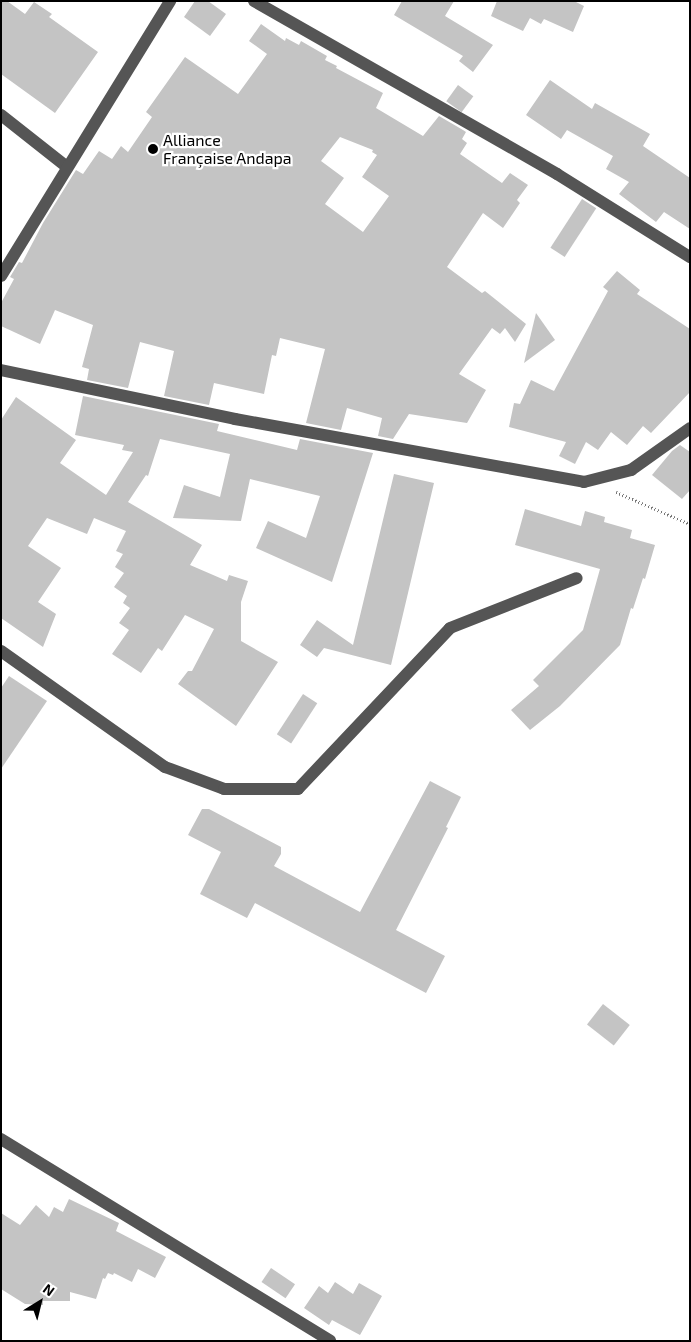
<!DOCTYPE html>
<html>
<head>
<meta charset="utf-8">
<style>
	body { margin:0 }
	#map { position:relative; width:691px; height:1342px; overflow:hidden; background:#fff; font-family:"Exo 2",sans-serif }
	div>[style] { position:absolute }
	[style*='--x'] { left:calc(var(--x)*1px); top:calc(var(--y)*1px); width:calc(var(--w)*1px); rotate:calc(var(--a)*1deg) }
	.building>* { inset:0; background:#c4c4c4; transform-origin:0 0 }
	.path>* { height:3px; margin-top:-1.5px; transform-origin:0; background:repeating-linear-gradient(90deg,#777 0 1px,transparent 0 3.5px) }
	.minor>* { height:12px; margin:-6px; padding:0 6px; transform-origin:6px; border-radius:6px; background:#555 }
	.dots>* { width:14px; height:14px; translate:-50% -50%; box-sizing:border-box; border:2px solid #fff; border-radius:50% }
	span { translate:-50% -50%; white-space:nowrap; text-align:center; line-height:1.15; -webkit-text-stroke:4.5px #fff; paint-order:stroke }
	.poi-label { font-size:16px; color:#000 }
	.left { translate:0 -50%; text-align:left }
	.frame { position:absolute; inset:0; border:2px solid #000; pointer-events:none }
	.north { position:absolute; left:15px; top:1277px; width:50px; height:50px; -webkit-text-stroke:4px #fff; paint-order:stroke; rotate:36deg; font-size:14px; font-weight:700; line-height:20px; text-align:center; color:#000 }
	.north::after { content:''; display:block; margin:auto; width:18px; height:22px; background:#000; clip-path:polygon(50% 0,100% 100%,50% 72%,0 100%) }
</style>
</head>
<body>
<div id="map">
	<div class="building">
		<i style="clip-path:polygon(1px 1px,7px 1px,25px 14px,34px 2px,52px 14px,49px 17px,98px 52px,55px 113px,1px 74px)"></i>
		<i style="clip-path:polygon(195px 1px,208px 1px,226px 14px,210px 36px,184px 17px)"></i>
		<i style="clip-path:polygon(402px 1px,454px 1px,445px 16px,493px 45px,473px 72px,459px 61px,463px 56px,394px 15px)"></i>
		<i style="clip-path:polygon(497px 1px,574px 1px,584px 6px,573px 32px,544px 19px,541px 24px,530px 18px,523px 31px,491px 16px)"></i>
		<i style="clip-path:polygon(evenodd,261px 24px,285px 41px,286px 38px,299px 45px,301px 41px,327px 56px,325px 60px,337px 66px,336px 68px,383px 93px,376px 108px,423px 136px,439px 116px,463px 130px,466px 132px,462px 139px,467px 143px,460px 154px,502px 183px,510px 173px,528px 185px,517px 200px,520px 203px,503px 228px,483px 213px,447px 267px,482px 293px,485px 291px,526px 324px,515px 342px,505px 328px,500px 334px,492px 328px,459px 374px,486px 390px,467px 423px,409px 414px,393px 439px,378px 436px,382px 418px,347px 408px,341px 430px,306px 423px,325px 349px,280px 338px,276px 356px,272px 355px,264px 394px,214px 383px,209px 405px,164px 396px,174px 351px,140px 342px,128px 388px,87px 380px,89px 369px,82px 367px,93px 325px,55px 310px,40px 344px,1px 326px,1px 303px,14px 279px,10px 277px,19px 262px,22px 263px,43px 223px,76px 170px,83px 174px,99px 151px,112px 159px,121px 146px,128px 152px,152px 117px,146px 112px,185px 57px,238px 94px,267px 54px,249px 41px,261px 24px,340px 137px,373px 150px,372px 152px,377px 155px,362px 177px,389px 196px,363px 232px,325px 204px,344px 178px,321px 161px,340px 137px)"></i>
		<i style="clip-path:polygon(550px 80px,592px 109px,595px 103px,650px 134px,643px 146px,690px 178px,690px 229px,664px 212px,656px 222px,619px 194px,629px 182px,606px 169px,613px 156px,567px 130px,561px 139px,526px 115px)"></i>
		<i style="left:458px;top:85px;width:19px;height:20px;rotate:36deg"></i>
		<i style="left:582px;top:199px;width:17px;height:58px;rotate:33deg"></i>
		<i style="clip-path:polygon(617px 271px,640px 290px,637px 294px,690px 329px,690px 392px,651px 433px,643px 426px,627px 445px,611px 432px,598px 450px,586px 442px,575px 464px,559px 456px,566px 442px,509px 427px,514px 403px,520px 404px,531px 380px,554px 391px,608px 291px,603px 287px)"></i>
		<i style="clip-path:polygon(536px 313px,555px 340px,524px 363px)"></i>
		<i style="clip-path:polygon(83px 396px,219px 424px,217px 431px,297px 450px,300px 439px,373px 453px,332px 582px,256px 548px,268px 521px,306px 538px,320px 496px,250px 479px,241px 521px,173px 518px,184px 485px,220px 497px,230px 454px,160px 439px,148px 476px,146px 475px,128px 502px,202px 545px,190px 565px,227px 581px,229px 575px,248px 581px,241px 602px,241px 641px,278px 662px,236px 726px,178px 684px,188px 671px,192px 671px,214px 629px,185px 615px,162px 651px,158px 648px,141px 673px,112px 654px,129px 630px,119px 623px,130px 608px,123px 603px,127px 596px,114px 587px,124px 573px,115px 567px,123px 554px,116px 551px,126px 531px,94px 518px,87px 534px,47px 518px,28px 546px,61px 568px,38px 602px,56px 614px,43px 647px,1px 618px,1px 420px,16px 397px,76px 440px,60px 463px,106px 495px,133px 452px,122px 450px,124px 445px,75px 435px)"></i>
		<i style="clip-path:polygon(680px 445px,690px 452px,690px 490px,682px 499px,652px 475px,672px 451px)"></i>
		<i style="clip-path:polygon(394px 474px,434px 483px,391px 665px,324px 648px,317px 657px,300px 645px,317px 620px,353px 645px)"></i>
		<i style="clip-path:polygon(525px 509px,581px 526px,585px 511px,605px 517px,604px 522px,632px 530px,630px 538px,655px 545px,645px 579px,643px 578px,633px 609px,631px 608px,620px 645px,560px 706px,530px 730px,511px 710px,539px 686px,533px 680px,583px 630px,600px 569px,515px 545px)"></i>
		<i style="clip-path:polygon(9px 676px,47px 701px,1px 769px,1px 688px)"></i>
		<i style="left:303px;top:694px;width:17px;height:48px;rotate:33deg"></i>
		<i style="clip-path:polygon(430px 781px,461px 797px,446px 827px,448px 828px,396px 930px,445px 956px,426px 993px,255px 903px,247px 918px,200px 894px,221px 852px,188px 835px,202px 809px,209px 809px,281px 847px,281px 854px,274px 866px,360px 912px)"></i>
		<i style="left:603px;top:1004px;width:34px;height:26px;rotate:38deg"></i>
		<i style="clip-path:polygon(69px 1199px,119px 1223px,116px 1231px,166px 1257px,155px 1278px,138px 1269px,132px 1282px,114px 1273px,113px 1275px,108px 1273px,105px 1279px,103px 1278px,96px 1299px,70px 1292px,70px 1301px,43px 1301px,43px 1305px,25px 1304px,1px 1289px,1px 1213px,20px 1225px,36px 1205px,49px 1217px,54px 1207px,63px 1212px)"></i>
		<i style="left:271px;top:1268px;width:29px;height:17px;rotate:34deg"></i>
		<i style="clip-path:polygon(335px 1282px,353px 1294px,359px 1283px,382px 1296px,360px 1335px,332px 1320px,329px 1325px,304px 1308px,319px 1286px,328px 1293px)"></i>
	</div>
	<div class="path">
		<i style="--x:616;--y:492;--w:81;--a:23.4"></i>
	</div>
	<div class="minor">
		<i style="--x:254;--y:1;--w:349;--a:29.7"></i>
		<i style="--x:557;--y:174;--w:157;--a:32"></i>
		<i style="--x:1;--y:115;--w:84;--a:38.2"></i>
		<i style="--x:1;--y:276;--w:323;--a:-58.4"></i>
		<i style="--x:1;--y:370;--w:239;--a:11.8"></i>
		<i style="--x:235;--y:419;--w:355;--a:10.2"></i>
		<i style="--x:584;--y:482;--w:49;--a:-14.3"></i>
		<i style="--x:631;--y:470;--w:72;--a:-35.4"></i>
		<i style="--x:1;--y:651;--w:201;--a:35.3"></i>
		<i style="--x:165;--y:767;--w:63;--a:20.4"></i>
		<i style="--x:224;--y:789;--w:74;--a:0"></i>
		<i style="--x:298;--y:789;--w:221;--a:-46.6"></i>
		<i style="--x:450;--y:628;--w:136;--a:-21.5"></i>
		<i style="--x:1;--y:1139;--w:386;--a:31.5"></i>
	</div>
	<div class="dots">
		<i style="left:153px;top:149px;background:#000"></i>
	</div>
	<div class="poi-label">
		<span class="left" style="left:163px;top:149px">Alliance<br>Française Andapa</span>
	</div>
	<div class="frame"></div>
	<div class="north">N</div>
</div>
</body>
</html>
